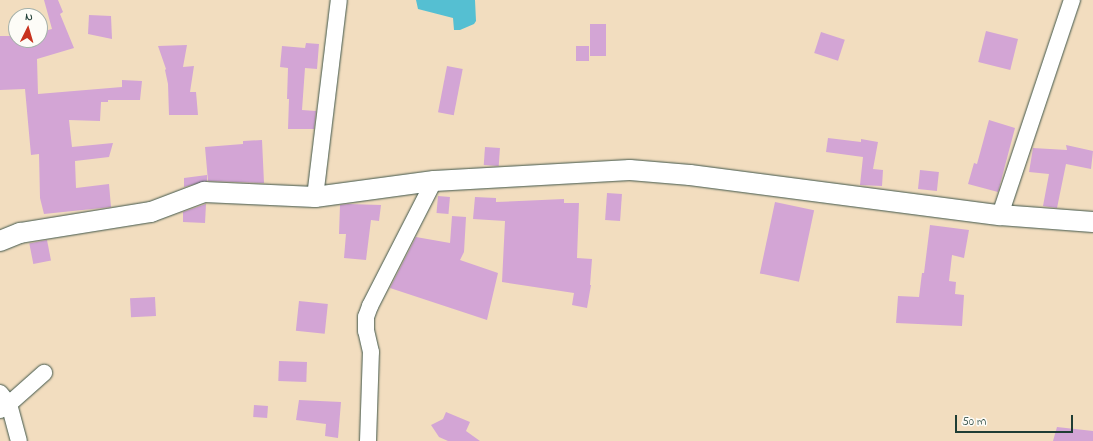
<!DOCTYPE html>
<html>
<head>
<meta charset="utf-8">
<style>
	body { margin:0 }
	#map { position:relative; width:1093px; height:441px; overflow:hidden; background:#f2ddbf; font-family:"Indie Flower",sans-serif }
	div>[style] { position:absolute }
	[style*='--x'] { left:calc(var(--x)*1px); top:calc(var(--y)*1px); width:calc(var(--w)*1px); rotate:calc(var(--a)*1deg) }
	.water>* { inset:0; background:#55bfd2 }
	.building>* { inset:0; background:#d3a5d5; transform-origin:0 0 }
	.roads { filter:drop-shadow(0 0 1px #3f5549) drop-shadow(0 0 1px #3f5549) }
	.minor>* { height:16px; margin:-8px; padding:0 8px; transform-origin:8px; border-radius:8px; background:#fff }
	.tertiary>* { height:20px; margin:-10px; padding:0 10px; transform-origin:10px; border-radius:10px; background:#fff }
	span { translate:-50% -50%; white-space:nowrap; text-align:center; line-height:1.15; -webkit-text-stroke:3px #fdfcf7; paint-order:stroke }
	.north { position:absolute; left:8px; top:8px; width:40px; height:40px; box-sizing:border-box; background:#fdfcf7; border:1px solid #a4b0a9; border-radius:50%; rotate:5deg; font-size:11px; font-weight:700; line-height:16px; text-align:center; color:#1f3d34 }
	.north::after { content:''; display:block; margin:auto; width:14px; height:18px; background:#c8321e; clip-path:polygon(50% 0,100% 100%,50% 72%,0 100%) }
	.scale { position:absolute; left:955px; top:415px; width:118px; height:18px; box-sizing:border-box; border:2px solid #1f3d34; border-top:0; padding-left:5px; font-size:12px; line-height:14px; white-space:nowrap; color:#1f3d34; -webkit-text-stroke:3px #fdfcf7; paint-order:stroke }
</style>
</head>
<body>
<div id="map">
	<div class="water">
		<i style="clip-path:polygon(416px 0,475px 0,476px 21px,474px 24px,460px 30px,454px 30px,453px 18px,418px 9px)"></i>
	</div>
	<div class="building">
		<i style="clip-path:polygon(44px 0,58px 0,63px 12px,60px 14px,74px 48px,37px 59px,38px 94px,122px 87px,122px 80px,142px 81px,140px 100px,108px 100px,108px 102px,101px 102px,100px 121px,69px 120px,72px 147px,113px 143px,109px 157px,75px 161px,76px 188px,109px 184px,111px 207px,44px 214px,40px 198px,39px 154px,31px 155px,25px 89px,0 90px,0 36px,16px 36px,16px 40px,40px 40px,40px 32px,52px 29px)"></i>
		<i style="clip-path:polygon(89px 15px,111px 16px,112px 39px,88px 34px)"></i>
		<i style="left:590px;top:24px;width:16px;height:32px"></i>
		<i style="left:986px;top:31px;width:33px;height:32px;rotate:14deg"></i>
		<i style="left:821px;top:32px;width:25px;height:22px;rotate:18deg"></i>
		<i style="clip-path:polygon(306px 43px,319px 44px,317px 69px,305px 68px,302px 110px,316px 111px,314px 129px,288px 129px,289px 99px,287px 99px,288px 68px,280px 67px,282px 46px,305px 48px)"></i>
		<i style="clip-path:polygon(187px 45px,183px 67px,194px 66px,190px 92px,196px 92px,198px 115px,169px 115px,168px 84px,165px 70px,166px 69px,158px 46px)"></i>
		<i style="left:576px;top:46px;width:13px;height:15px"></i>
		<i style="left:447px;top:66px;width:16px;height:47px;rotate:11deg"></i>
		<i style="clip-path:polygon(989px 120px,1015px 128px,998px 192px,968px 184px,974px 163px,977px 164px)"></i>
		<i style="clip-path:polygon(828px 138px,861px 142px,861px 139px,878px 142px,873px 169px,883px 170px,882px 186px,860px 185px,863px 157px,826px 152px)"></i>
		<i style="clip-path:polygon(262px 140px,264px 183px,208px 181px,205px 147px,243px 144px,243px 141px)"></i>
		<i style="clip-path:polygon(1066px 145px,1093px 151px,1091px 169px,1066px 164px,1057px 208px,1043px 206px,1049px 174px,1029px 172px,1033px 148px,1067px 150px)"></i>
		<i style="left:485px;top:147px;width:15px;height:18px;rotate:4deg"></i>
		<i style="left:920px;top:170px;width:19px;height:19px;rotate:6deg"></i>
		<i style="clip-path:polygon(207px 175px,207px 181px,184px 187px,184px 178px)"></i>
		<i style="left:607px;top:193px;width:15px;height:27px;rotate:4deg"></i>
		<i style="left:438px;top:196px;width:12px;height:17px;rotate:5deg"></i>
		<i style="clip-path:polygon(475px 197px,496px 198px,496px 202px,564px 199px,564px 203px,579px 203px,577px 258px,592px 259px,590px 285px,591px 285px,587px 308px,572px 305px,574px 293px,502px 282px,505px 221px,473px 219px)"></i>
		<i style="left:775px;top:202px;width:40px;height:73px;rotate:12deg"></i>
		<i style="clip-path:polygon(206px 204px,205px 223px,183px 222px,183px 212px)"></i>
		<i style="clip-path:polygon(348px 204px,381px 205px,379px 221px,371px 220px,366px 260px,344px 258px,346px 234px,339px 234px,340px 205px)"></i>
		<i style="clip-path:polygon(452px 216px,466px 217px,464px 252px,460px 260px,498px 273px,487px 320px,390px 288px,416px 237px,450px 243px)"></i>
		<i style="clip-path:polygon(930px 225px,969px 230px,964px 258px,952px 255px,949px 281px,956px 282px,955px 294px,964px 295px,962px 326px,896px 323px,898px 296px,919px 297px,922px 273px,924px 273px)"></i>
		<i style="left:47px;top:240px;width:21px;height:18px;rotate:79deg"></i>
		<i style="left:155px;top:297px;width:19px;height:25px;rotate:87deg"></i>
		<i style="left:299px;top:301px;width:29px;height:30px;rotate:6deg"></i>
		<i style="left:279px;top:361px;width:28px;height:20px;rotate:2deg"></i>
		<i style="clip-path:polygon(299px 400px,341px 402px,338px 438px,325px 436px,326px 424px,296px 420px)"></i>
		<i style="left:254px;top:405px;width:14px;height:12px;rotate:4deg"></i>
		<i style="clip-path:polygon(446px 412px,470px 422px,466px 431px,480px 441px,448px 441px,439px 437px,431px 425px,443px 419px)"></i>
		<i style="clip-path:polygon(1057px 427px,1093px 431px,1093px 441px,1053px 441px)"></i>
	</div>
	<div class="roads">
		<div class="minor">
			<i style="--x:315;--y:197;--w:198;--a:-83.1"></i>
			<i style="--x:1000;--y:215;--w:227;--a:-71.5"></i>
			<i style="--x:0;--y:393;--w:14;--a:51"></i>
			<i style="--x:9;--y:404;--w:38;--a:75"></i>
			<i style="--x:0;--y:410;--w:11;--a:-34"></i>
			<i style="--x:9;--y:404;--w:47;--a:-41.5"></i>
			<i style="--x:368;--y:441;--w:89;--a:-88.1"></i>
			<i style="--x:371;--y:352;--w:22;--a:-103"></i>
			<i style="--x:366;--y:331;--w:14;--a:-90"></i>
			<i style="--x:366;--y:317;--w:12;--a:-70"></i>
			<i style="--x:370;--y:306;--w:140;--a:-62.9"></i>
		</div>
		<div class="tertiary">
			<i style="--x:0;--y:241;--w:22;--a:-22"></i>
			<i style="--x:20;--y:233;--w:133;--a:-9.1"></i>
			<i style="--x:151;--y:212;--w:57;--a:-20.7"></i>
			<i style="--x:204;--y:192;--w:111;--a:2.6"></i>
			<i style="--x:315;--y:197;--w:120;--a:-7.7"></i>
			<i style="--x:434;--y:181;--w:196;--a:-3.2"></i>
			<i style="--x:630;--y:170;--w:60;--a:4.8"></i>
			<i style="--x:690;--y:175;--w:313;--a:7.4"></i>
			<i style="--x:1000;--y:215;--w:93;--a:4.3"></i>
		</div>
	</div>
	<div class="north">N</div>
	<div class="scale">50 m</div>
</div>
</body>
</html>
